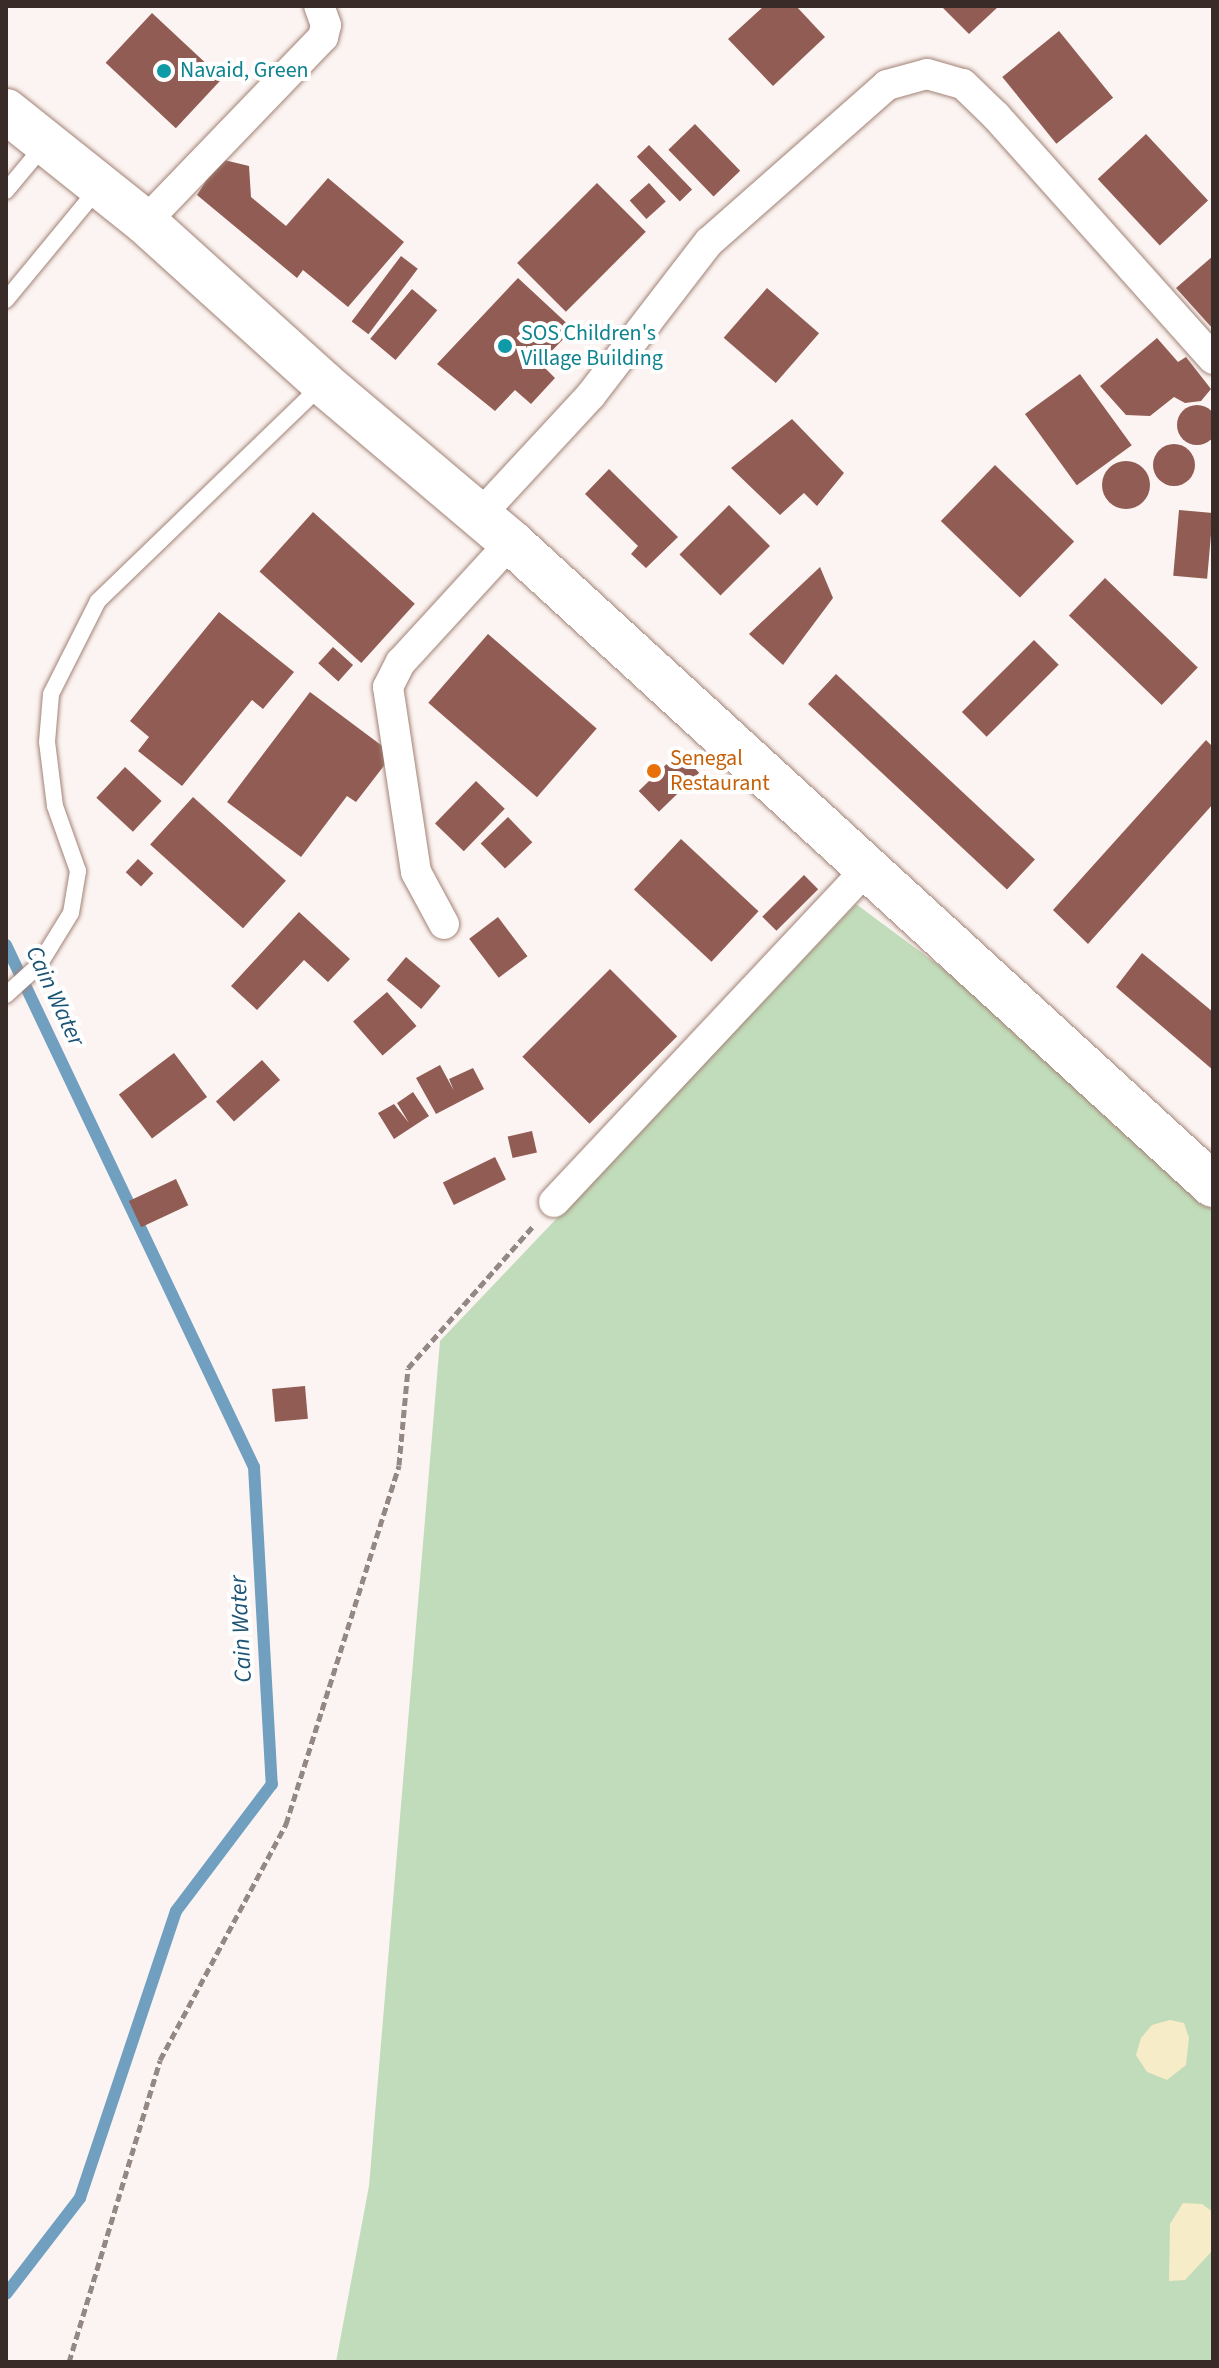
<!DOCTYPE html>
<html>
<head>
<meta charset="utf-8">
<style>
	body { margin:0 }
	#map { position:relative; width:1219px; height:2368px; overflow:hidden; background:#fcf4f2; font-family:"Source Sans 3",sans-serif }
	div>[style] { position:absolute }
	[style*='--x'] { left:calc(var(--x)*1px); top:calc(var(--y)*1px); width:calc(var(--w)*1px); rotate:calc(var(--a)*1deg) }
	.green>* { inset:0; background:#c1dcba }
	.sand>* { inset:0; background:#f6ecc7 }
	.stream>* { height:12px; margin:-6px; padding:0 6px; transform-origin:6px; border-radius:6px; background:#709fc0 }
	.building>* { inset:0; background:#905c53; transform-origin:0 0 }
	.round { border-radius:50% }
	.path>* { height:5px; margin-top:-2.5px; transform-origin:0; background:repeating-linear-gradient(90deg,#948885 0 8px,transparent 0 12px) }
	.roads { filter:drop-shadow(0 0 2px #a28276) drop-shadow(0 0 2px #a28276) }
	.service>* { height:16px; margin:-8px; padding:0 8px; transform-origin:8px; border-radius:8px; background:#fff }
	.minor>* { height:30px; margin:-15px; padding:0 15px; transform-origin:15px; border-radius:15px; background:#fff }
	.secondary>* { height:44px; margin:-22px; padding:0 22px; transform-origin:22px; border-radius:22px; background:#fff }
	.dots>* { width:22px; height:22px; translate:-50% -50%; box-sizing:border-box; border:4px solid #fff; border-radius:50% }
	span { translate:-50% -50%; white-space:nowrap; text-align:center; line-height:1.15; -webkit-text-stroke:8px #fff; paint-order:stroke }
	.culture-label { font-size:22px; color:#0d838f }
	.left { translate:0 -50%; text-align:left }
	.food-label { font-size:22px; color:#c56008 }
	.water-label { font-size:24px; color:#1c5476; font-style:italic }
	.frame { position:absolute; inset:0; border:8px solid #392b27; pointer-events:none }
</style>
</head>
<body>
<div id="map">
	<div class="green">
		<i style="clip-path:polygon(856px 904px,1213px 1169px,1213px 2362px,336px 2362px,369px 2186px,440px 1341px)"></i>
	</div>
	<div class="sand">
		<i style="clip-path:polygon(1170px 2020px,1184px 2023px,1189px 2038px,1186px 2065px,1167px 2080px,1147px 2072px,1136px 2055px,1141px 2038px,1152px 2025px)"></i>
		<i style="clip-path:polygon(1183px 2203px,1202px 2204px,1213px 2212px,1213px 2250px,1185px 2280px,1169px 2281px,1170px 2224px)"></i>
	</div>
	<div class="stream">
		<i style="--x:6;--y:945;--w:578;--a:64.59"></i>
		<i style="--x:254;--y:1467;--w:318;--a:86.8"></i>
		<i style="--x:272;--y:1784;--w:159;--a:127.1"></i>
		<i style="--x:176;--y:1911;--w:303;--a:108.5"></i>
		<i style="--x:80;--y:2198;--w:121;--a:127.6"></i>
	</div>
	<div class="building">
		<i style="clip-path:polygon(764px 6px,796px 6px,825px 37px,773px 86px,728px 39px)"></i>
		<i style="clip-path:polygon(941px 6px,999px 6px,969px 34px)"></i>
		<i style="left:152px;top:13px;width:96px;height:68px;rotate:43deg"></i>
		<i style="left:1059px;top:31px;width:86px;height:73px;rotate:51deg"></i>
		<i style="left:695px;top:124px;width:65px;height:37px;rotate:46deg"></i>
		<i style="left:1146px;top:134px;width:91px;height:66px;rotate:47deg"></i>
		<i style="left:649px;top:145px;width:62px;height:17px;rotate:46deg"></i>
		<i style="clip-path:polygon(220px 159px,249px 166px,251px 197px,286px 226px,328px 178px,404px 242px,348px 307px,303px 270px,297px 278px,197px 195px)"></i>
		<i style="left:597px;top:183px;width:69px;height:113px;rotate:45deg"></i>
		<i style="left:649px;top:183px;width:25px;height:26px;rotate:48deg"></i>
		<i style="left:401px;top:256px;width:21px;height:82px;rotate:37deg"></i>
		<i style="clip-path:polygon(1213px 256px,1213px 329px,1176px 288px)"></i>
		<i style="clip-path:polygon(518px 278px,573px 329px,540px 363px,555px 378px,531px 404px,515px 390px,495px 411px,437px 364px)"></i>
		<i style="left:767px;top:288px;width:69px;height:66px;rotate:41deg"></i>
		<i style="left:412px;top:289px;width:33px;height:65px;rotate:40deg"></i>
		<i style="clip-path:polygon(1157px 338px,1178px 362px,1186px 357px,1211px 389px,1201px 401px,1185px 403px,1174px 397px,1150px 416px,1126px 415px,1100px 386px)"></i>
		<i style="left:1080px;top:374px;width:88px;height:68px;rotate:54deg"></i>
		<i class="round" style="left:1177px;top:405px;width:40px;height:40px"></i>
		<i style="clip-path:polygon(792px 419px,844px 473px,817px 506px,804px 493px,780px 515px,731px 468px)"></i>
		<i class="round" style="left:1153px;top:444px;width:42px;height:42px"></i>
		<i class="round" style="left:1102px;top:461px;width:48px;height:48px"></i>
		<i style="left:995px;top:465px;width:110px;height:78px;rotate:44deg"></i>
		<i style="clip-path:polygon(609px 469px,678px 537px,646px 568px,631px 554px,638px 546px,585px 494px)"></i>
		<i style="left:729px;top:505px;width:58px;height:70px;rotate:45deg"></i>
		<i style="left:1179px;top:510px;width:34px;height:66px;rotate:5deg"></i>
		<i style="left:313px;top:512px;width:137px;height:80px;rotate:42deg"></i>
		<i style="clip-path:polygon(820px 567px,833px 598px,783px 665px,749px 634px)"></i>
		<i style="left:1105px;top:578px;width:129px;height:52px;rotate:44deg"></i>
		<i style="clip-path:polygon(219px 612px,294px 672px,263px 709px,252px 700px,182px 786px,138px 751px,149px 737px,130px 721px)"></i>
		<i style="left:488px;top:634px;width:144px;height:91px;rotate:41deg"></i>
		<i style="left:1034px;top:640px;width:35px;height:102px;rotate:45deg"></i>
		<i style="left:333px;top:647px;width:27px;height:22px;rotate:42deg"></i>
		<i style="left:836px;top:674px;width:272px;height:41px;rotate:43deg"></i>
		<i style="clip-path:polygon(310px 692px,393px 754px,356px 802px,347px 796px,301px 857px,227px 802px)"></i>
		<i style="clip-path:polygon(1206px 740px,1213px 747px,1213px 804px,1088px 944px,1053px 910px)"></i>
		<i style="left:679px;top:752px;width:29px;height:56px;rotate:46deg"></i>
		<i style="left:125px;top:767px;width:50px;height:42px;rotate:43deg"></i>
		<i style="left:476px;top:781px;width:40px;height:59px;rotate:44deg"></i>
		<i style="left:193px;top:797px;width:125px;height:64px;rotate:42deg"></i>
		<i style="left:508px;top:817px;width:35px;height:38px;rotate:46deg"></i>
		<i style="left:681px;top:839px;width:106px;height:69px;rotate:43deg"></i>
		<i style="left:138px;top:859px;width:21px;height:18px;rotate:43deg"></i>
		<i style="left:804px;top:875px;width:20px;height:59px;rotate:45deg"></i>
		<i style="clip-path:polygon(299px 912px,350px 959px,328px 982px,304px 960px,257px 1010px,231px 986px)"></i>
		<i style="left:498px;top:917px;width:49px;height:36px;rotate:53deg"></i>
		<i style="clip-path:polygon(1142px 953px,1213px 1012px,1213px 1070px,1116px 987px)"></i>
		<i style="left:406px;top:957px;width:45px;height:30px;rotate:40deg"></i>
		<i style="left:610px;top:969px;width:95px;height:124px;rotate:45deg"></i>
		<i style="left:387px;top:992px;width:45px;height:45px;rotate:49deg"></i>
		<i style="left:174px;top:1053px;width:55px;height:69px;rotate:53deg"></i>
		<i style="left:262px;top:1060px;width:27px;height:62px;rotate:48deg"></i>
		<i style="clip-path:polygon(440px 1065px,454px 1091px,449px 1079px,473px 1068px,484px 1089px,436px 1114px,416px 1078px)"></i>
		<i style="clip-path:polygon(413px 1092px,429px 1116px,394px 1139px,378px 1113px,394px 1104px,409px 1123px,397px 1103px)"></i>
		<i style="left:532px;top:1131px;width:22px;height:25px;rotate:77deg"></i>
		<i style="left:495px;top:1157px;width:25px;height:58px;rotate:64deg"></i>
		<i style="left:176px;top:1179px;width:29px;height:52px;rotate:65deg"></i>
		<i style="left:305px;top:1386px;width:33px;height:33px;rotate:85deg"></i>
	</div>
	<div class="path">
		<i style="--x:69;--y:2362;--w:315;--a:-73.2"></i>
		<i style="--x:160;--y:2060;--w:268;--a:-61.9"></i>
		<i style="--x:286;--y:1824;--w:376;--a:-72.5"></i>
		<i style="--x:399;--y:1465;--w:97;--a:-84.7"></i>
		<i style="--x:408;--y:1368;--w:191;--a:-48.6"></i>
	</div>
	<div class="roads">
		<div class="service">
			<i style="--x:6;--y:191;--w:61;--a:-50.3"></i>
			<i style="--x:6;--y:300;--w:146;--a:-50.5"></i>
			<i style="--x:6;--y:995;--w:45;--a:-42.3"></i>
			<i style="--x:39;--y:965;--w:61;--a:-58.4"></i>
			<i style="--x:71;--y:913;--w:43;--a:-80.5"></i>
			<i style="--x:78;--y:871;--w:69;--a:-109.5"></i>
			<i style="--x:55;--y:806;--w:64;--a:-97.1"></i>
			<i style="--x:47;--y:742;--w:48;--a:-85.2"></i>
			<i style="--x:51;--y:694;--w:104;--a:-63.2"></i>
			<i style="--x:98;--y:601;--w:311;--a:-44"></i>
		</div>
		<div class="minor">
			<i style="--x:145;--y:222;--w:257;--a:-46.1"></i>
			<i style="--x:323;--y:37;--w:12;--a:-76"></i>
			<i style="--x:326;--y:25;--w:20;--a:-110"></i>
			<i style="--x:480;--y:515;--w:163;--a:-47.2"></i>
			<i style="--x:591;--y:395;--w:193;--a:-52.4"></i>
			<i style="--x:709;--y:242;--w:237;--a:-41.4"></i>
			<i style="--x:887;--y:85;--w:41;--a:-15.4"></i>
			<i style="--x:927;--y:74;--w:37;--a:16"></i>
			<i style="--x:963;--y:84;--w:46;--a:44.1"></i>
			<i style="--x:996;--y:116;--w:326;--a:48.2"></i>
			<i style="--x:444;--y:924;--w:59;--a:-118.3"></i>
			<i style="--x:416;--y:872;--w:187;--a:-98.6"></i>
			<i style="--x:388;--y:687;--w:28;--a:-63"></i>
			<i style="--x:401;--y:662;--w:163;--a:-47.5"></i>
			<i style="--x:554;--y:1202;--w:458;--a:-46.8"></i>
		</div>
		<div class="secondary">
			<i style="--x:6;--y:111;--w:178;--a:38.6"></i>
			<i style="--x:145;--y:222;--w:241;--a:42.1"></i>
			<i style="--x:324;--y:384;--w:245;--a:40.2"></i>
			<i style="--x:511;--y:542;--w:952;--a:42.49"></i>
		</div>
	</div>
	<div class="dots">
		<i style="left:164px;top:71px;background:#0f9aa8"></i>
		<i style="left:505px;top:346px;background:#0f9aa8"></i>
		<i style="left:654px;top:771px;background:#e8710a"></i>
	</div>
	<div class="culture-label">
		<span class="left" style="left:180px;top:71px">Navaid, Green</span>
		<span class="left" style="left:521px;top:346px">SOS Children's<br>Village Building</span>
	</div>
	<div class="food-label">
		<span class="left" style="left:670px;top:771px">Senegal<br>Restaurant</span>
	</div>
	<div class="water-label">
		<span style="left:55px;top:996px;rotate:65deg">Cain Water</span>
		<span style="left:241px;top:1629px;rotate:-93deg">Cain Water</span>
	</div>
	<div class="frame"></div>
</div>
</body>
</html>
